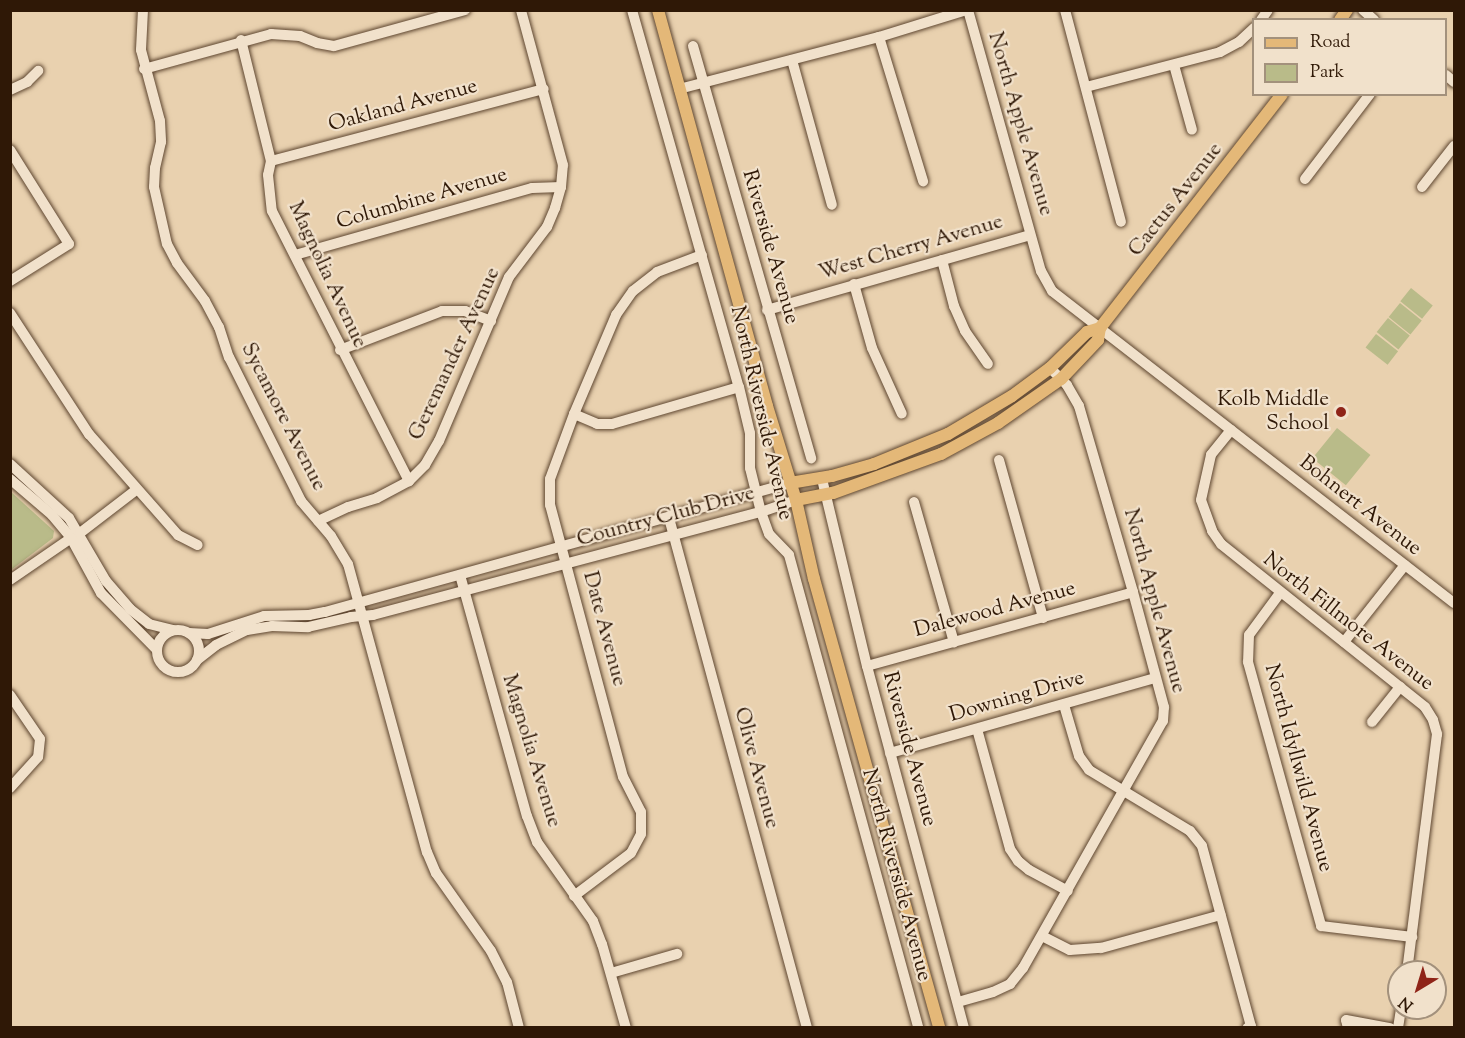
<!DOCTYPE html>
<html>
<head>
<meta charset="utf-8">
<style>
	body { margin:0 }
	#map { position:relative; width:1465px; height:1038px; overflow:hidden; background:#e9d1af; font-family:"Sorts Mill Goudy",serif }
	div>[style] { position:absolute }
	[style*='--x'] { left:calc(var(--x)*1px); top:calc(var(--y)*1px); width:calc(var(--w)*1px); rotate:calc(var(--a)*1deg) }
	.green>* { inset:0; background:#b9bb89; transform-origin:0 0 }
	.roads { filter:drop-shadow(0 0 2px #5e4630) drop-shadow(0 0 2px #5e4630) }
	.minor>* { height:10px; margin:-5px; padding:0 5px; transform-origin:5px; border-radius:5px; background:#f1e1cb }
	.minor>.ring { margin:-5px; padding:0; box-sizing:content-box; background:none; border:10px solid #f1e1cb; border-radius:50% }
	.major>* { height:12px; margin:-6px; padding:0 6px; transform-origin:6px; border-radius:6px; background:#e4b878 }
	.dots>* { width:16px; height:16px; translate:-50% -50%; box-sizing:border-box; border:3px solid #f1e1cb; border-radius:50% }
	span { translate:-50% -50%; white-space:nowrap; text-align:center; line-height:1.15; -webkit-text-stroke:4.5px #f1e1cb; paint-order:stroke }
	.street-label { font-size:21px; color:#2f1806 }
	.poi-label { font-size:21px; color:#2f1806 }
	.right { translate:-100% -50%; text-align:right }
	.frame { position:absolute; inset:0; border:12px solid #2f1806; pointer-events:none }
	.legend { position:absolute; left:1252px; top:18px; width:195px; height:78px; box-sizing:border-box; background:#f1e1cb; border:2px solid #a3917c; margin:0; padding:8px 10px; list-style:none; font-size:18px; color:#2f1806 }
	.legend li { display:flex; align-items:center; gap:12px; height:30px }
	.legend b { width:30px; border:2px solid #a3917c }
	.north { position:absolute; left:1387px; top:960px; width:60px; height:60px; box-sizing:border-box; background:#f1e1cb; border:2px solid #a3917c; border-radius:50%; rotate:218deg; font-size:16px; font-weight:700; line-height:24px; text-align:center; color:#2f1806 }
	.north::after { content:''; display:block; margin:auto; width:21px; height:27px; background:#8f2418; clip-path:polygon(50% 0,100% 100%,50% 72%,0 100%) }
</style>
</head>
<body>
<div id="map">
	<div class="green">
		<i style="left:1411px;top:288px;width:28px;height:17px;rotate:39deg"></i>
		<i style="left:1400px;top:303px;width:28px;height:18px;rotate:39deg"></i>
		<i style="left:1388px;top:318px;width:28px;height:18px;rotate:39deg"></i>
		<i style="left:1376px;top:334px;width:28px;height:17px;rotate:38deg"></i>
		<i style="left:1337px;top:428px;width:43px;height:39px;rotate:39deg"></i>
		<i style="clip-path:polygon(10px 491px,54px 531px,53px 538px,11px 570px)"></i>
	</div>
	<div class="roads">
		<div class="minor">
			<i style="--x:143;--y:10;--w:40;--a:92.9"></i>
			<i style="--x:141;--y:50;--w:73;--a:75"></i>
			<i style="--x:160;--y:121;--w:21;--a:87"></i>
			<i style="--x:161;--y:142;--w:27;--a:103"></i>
			<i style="--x:155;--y:168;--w:19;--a:93"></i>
			<i style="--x:154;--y:187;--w:58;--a:77.2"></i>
			<i style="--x:167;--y:244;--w:21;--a:62"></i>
			<i style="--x:177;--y:263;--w:47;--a:53.6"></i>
			<i style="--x:205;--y:301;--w:30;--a:62"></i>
			<i style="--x:219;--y:327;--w:32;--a:72"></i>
			<i style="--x:229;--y:357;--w:161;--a:63.4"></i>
			<i style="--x:301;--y:501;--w:46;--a:49.4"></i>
			<i style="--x:331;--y:536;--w:33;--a:59"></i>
			<i style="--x:348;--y:564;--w:299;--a:74.7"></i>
			<i style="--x:427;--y:852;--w:23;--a:67"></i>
			<i style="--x:436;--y:873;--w:95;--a:54.8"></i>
			<i style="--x:491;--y:951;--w:35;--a:63"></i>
			<i style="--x:507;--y:982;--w:48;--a:75.4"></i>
			<i style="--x:632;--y:10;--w:392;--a:74.2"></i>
			<i style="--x:739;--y:387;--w:47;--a:76.6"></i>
			<i style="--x:750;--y:433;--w:35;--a:90"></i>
			<i style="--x:750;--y:468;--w:45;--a:76"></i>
			<i style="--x:761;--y:512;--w:23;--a:70"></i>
			<i style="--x:769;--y:534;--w:29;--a:46"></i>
			<i style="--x:789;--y:555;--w:490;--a:74.7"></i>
			<i style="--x:968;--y:10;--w:271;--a:74.4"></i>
			<i style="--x:1041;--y:271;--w:23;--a:61"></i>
			<i style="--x:1052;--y:291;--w:509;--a:37.82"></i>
			<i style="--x:1065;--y:10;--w:219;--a:75.2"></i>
			<i style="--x:1363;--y:10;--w:15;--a:42"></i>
			<i style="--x:1261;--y:20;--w:12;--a:-55"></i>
			<i style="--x:879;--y:37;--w:151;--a:73"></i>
			<i style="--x:241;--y:40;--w:125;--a:76.1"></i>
			<i style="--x:271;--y:161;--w:14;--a:102"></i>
			<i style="--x:268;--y:175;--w:36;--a:84"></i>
			<i style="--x:272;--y:211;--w:303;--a:63.1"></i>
			<i style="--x:693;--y:46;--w:429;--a:74"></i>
			<i style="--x:792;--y:60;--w:150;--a:74.6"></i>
			<i style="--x:1174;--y:65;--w:67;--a:74.5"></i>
			<i style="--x:144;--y:69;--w:132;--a:-15.4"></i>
			<i style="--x:271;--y:34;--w:29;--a:4"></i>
			<i style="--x:300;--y:36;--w:18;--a:22"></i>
			<i style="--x:317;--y:43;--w:17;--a:10"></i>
			<i style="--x:334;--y:46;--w:136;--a:-15.4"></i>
			<i style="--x:1446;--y:75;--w:11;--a:41"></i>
			<i style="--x:1086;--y:87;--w:138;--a:-14.6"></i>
			<i style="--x:1220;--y:52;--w:21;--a:-28"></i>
			<i style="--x:1239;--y:42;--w:21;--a:-43"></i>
			<i style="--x:679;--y:89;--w:207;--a:-14.6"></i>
			<i style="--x:879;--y:37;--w:91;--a:-17.2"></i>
			<i style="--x:10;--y:90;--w:19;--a:-25"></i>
			<i style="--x:27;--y:82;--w:16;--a:-45"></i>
			<i style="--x:10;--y:150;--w:111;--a:57.9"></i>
			<i style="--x:69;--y:244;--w:70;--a:147.9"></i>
			<i style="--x:271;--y:161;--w:282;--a:-14.8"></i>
			<i style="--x:1305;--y:179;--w:107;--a:-52.6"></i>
			<i style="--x:1422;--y:187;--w:52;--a:-52"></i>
			<i style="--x:295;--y:255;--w:246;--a:-15.8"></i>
			<i style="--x:532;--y:188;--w:29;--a:-2"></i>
			<i style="--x:942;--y:260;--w:48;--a:75.4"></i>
			<i style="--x:954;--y:306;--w:27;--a:66"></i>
			<i style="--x:965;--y:331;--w:40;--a:55.1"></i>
			<i style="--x:854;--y:284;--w:66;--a:74.3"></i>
			<i style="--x:872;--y:348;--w:72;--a:65.6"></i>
			<i style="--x:767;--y:310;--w:273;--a:-15.9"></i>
			<i style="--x:10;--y:313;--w:145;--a:56.9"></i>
			<i style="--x:89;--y:434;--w:135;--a:48.6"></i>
			<i style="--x:178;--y:535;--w:22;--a:27"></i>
			<i style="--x:340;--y:350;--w:109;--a:-20.9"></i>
			<i style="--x:442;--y:311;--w:23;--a:0"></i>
			<i style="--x:465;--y:311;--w:28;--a:21"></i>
			<i style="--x:574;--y:414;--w:25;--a:23"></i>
			<i style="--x:597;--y:424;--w:15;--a:0"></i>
			<i style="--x:612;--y:424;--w:132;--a:-16.2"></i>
			<i style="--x:1231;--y:430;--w:32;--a:129"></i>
			<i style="--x:1211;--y:455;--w:46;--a:102.5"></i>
			<i style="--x:1201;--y:500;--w:33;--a:70"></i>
			<i style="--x:1212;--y:531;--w:16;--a:55"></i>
			<i style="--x:1221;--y:544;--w:261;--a:38.6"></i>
			<i style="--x:1425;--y:707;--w:15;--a:58"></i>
			<i style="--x:1433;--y:720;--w:15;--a:74"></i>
			<i style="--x:1437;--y:734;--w:240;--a:97.2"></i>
			<i style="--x:999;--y:460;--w:164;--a:74.4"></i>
			<i style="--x:10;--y:464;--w:80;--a:42.5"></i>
			<i style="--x:69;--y:518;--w:73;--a:59.6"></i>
			<i style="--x:106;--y:581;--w:37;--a:49"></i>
			<i style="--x:130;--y:609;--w:24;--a:38"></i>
			<i style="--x:149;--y:624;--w:25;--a:14"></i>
			<i style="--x:10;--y:479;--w:55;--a:40.6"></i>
			<i style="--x:52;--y:515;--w:30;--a:50"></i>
			<i style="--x:71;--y:538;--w:63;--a:61.4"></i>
			<i style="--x:101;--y:593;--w:80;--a:45.5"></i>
			<i style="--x:822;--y:479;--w:192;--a:76.5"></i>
			<i style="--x:867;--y:666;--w:375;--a:75"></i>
			<i style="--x:914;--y:502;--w:146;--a:74.1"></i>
			<i style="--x:669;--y:518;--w:528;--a:74.86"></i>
			<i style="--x:318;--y:521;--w:33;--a:-25"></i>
			<i style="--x:348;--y:507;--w:30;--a:-17"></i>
			<i style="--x:377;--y:498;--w:36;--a:-28"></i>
			<i style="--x:409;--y:481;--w:23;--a:-45"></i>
			<i style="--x:425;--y:465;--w:28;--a:-60"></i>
			<i style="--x:439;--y:441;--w:178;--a:-66.9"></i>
			<i style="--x:509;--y:277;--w:63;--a:-52.8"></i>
			<i style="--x:547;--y:227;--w:21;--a:-67"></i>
			<i style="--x:555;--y:208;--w:22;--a:-74"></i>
			<i style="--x:561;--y:187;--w:22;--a:-85"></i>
			<i style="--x:563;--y:165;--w:161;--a:-105.2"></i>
			<i style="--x:80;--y:533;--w:71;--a:-37.5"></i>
			<i style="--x:460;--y:575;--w:250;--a:74.5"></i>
			<i style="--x:527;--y:816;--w:28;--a:69"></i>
			<i style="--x:537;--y:842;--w:97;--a:54.7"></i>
			<i style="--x:593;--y:921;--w:25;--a:69"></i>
			<i style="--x:602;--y:944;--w:87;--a:74.1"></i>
			<i style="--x:10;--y:580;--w:74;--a:-34.5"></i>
			<i style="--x:1280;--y:593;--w:52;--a:126.4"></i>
			<i style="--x:1249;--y:635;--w:27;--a:92"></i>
			<i style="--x:1248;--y:662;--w:274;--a:74.5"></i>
			<i style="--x:1321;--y:926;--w:92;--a:6.9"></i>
			<i class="ring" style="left:157px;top:630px;width:32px;height:32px"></i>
			<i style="--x:189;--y:633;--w:19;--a:3"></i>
			<i style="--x:208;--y:634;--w:59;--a:-17.8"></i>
			<i style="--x:264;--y:616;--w:45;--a:-1.3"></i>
			<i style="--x:309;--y:615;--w:16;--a:-11"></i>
			<i style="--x:325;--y:612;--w:483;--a:-15.5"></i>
			<i style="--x:1344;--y:642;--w:98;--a:-51.6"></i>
			<i style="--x:197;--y:660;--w:24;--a:-38"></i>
			<i style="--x:216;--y:645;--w:34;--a:-26"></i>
			<i style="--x:247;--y:630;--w:25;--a:-9"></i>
			<i style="--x:272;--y:626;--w:36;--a:2"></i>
			<i style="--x:308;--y:627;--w:44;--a:-13.1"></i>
			<i style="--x:351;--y:617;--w:22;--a:-5"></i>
			<i style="--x:373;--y:615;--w:401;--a:-14.9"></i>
			<i style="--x:761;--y:512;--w:37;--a:-19"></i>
			<i style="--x:867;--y:666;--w:276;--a:-15.5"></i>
			<i style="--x:10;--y:695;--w:53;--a:55.7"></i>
			<i style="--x:40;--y:739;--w:18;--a:96"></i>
			<i style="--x:38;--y:757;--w:42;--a:132.1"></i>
			<i style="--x:1064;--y:705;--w:53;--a:73.6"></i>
			<i style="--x:1079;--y:756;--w:17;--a:54"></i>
			<i style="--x:1089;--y:770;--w:118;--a:31.1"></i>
			<i style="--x:1190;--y:831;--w:19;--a:51"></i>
			<i style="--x:1202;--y:846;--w:187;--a:74.8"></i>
			<i style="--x:1251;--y:1026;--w:4;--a:153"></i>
			<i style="--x:1372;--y:722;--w:45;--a:-51.3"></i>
			<i style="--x:977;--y:729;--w:124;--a:74.6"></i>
			<i style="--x:1010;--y:849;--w:14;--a:56"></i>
			<i style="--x:1018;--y:861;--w:14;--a:39"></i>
			<i style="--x:1029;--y:870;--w:44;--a:28.3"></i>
			<i style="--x:890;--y:753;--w:275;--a:-15.8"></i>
			<i style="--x:574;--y:896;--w:71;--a:-37"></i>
			<i style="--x:631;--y:853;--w:21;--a:-62"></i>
			<i style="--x:641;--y:834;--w:22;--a:-90"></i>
			<i style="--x:641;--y:812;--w:39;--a:-117"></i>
			<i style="--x:623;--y:777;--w:282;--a:-105"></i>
			<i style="--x:550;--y:505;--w:26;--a:-90"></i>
			<i style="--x:550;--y:479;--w:69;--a:-69.7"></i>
			<i style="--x:574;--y:414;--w:108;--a:-67"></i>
			<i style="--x:616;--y:315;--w:29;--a:-55"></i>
			<i style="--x:633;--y:291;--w:31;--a:-38"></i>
			<i style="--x:657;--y:272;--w:48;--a:-20.7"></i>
			<i style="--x:1042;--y:936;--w:31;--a:27"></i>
			<i style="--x:1070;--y:950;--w:31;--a:-4"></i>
			<i style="--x:1101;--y:948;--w:124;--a:-15.4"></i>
			<i style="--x:611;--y:973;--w:69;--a:-16.1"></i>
			<i style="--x:958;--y:1002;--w:36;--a:-16"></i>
			<i style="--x:993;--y:992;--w:19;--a:-25"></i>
			<i style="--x:1010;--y:984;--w:21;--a:-51"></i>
			<i style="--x:1023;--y:968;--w:284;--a:-60.5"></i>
			<i style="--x:1163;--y:721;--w:14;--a:-86"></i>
			<i style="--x:1164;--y:707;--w:119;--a:-105.1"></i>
			<i style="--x:1133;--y:592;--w:194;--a:-106.2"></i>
			<i style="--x:1079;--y:406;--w:24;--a:-120"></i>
			<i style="--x:1067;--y:385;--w:24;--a:-135"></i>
			<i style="--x:1348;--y:1028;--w:8;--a:-104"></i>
			<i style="--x:1346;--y:1020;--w:45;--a:10.3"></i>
			<i style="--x:1398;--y:1028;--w:20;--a:-81"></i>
		</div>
		<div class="major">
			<i style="--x:658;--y:10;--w:411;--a:74.6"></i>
			<i style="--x:767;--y:406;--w:98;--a:72.9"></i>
			<i style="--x:796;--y:500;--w:81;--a:77.2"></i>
			<i style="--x:814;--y:579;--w:466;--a:74.4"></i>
			<i style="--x:1340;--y:20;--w:12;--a:-55"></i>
			<i style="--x:790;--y:483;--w:43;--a:-9.5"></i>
			<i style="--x:832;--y:476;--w:44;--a:-15.9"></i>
			<i style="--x:874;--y:464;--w:80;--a:-22.1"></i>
			<i style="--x:948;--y:434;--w:74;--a:-30.7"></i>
			<i style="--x:1012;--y:396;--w:47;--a:-36.4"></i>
			<i style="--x:1050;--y:368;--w:52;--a:-44.2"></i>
			<i style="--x:1087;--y:332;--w:14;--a:-17"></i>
			<i style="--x:796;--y:500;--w:38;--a:-11"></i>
			<i style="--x:833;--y:493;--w:115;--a:-19.9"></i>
			<i style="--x:941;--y:454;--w:65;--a:-28.5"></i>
			<i style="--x:998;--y:423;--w:77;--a:-34.9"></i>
			<i style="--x:1061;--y:379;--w:54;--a:-46.5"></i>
			<i style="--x:1098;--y:340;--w:12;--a:-81"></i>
			<i style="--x:1100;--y:328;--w:296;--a:-52.1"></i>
		</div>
	</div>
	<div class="dots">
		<i style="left:1341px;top:412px;background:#8f2418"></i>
	</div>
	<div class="street-label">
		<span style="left:403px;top:106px;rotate:-15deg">Oakland Avenue</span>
		<span style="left:1020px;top:124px;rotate:74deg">North Apple Avenue</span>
		<span style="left:422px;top:199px;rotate:-16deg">Columbine Avenue</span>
		<span style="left:1176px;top:200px;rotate:-52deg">Cactus Avenue</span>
		<span style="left:770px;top:247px;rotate:74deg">Riverside Avenue</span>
		<span style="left:911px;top:248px;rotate:-16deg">West Cherry Avenue</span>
		<span style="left:327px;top:275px;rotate:65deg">Magnolia Avenue</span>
		<span style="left:455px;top:354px;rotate:-65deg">Geremander Avenue</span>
		<span style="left:761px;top:413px;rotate:77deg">North Riverside Avenue</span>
		<span style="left:283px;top:417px;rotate:63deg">Sycamore Avenue</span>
		<span style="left:1360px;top:506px;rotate:38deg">Bohnert Avenue</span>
		<span style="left:666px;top:517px;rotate:-15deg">Country Club Drive</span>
		<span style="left:1154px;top:601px;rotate:75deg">North Apple Avenue</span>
		<span style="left:995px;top:610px;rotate:-15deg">Dalewood Avenue</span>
		<span style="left:1348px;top:622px;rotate:38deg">North Fillmore Avenue</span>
		<span style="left:604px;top:629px;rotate:75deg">Date Avenue</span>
		<span style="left:1017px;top:697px;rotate:-16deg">Downing Drive</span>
		<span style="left:909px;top:749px;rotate:75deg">Riverside Avenue</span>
		<span style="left:531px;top:751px;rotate:73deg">Magnolia Avenue</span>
		<span style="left:756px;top:768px;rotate:75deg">Olive Avenue</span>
		<span style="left:1298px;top:768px;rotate:75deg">North Idyllwild Avenue</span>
		<span style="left:896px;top:875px;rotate:75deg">North Riverside Avenue</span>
	</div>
	<div class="poi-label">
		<span class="right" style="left:1329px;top:412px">Kolb Middle<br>School</span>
	</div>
	<div class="frame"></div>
	<ul class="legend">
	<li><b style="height:8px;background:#e4b878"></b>Road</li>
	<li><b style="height:16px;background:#b9bb89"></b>Park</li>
	</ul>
	<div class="north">N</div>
</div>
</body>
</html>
